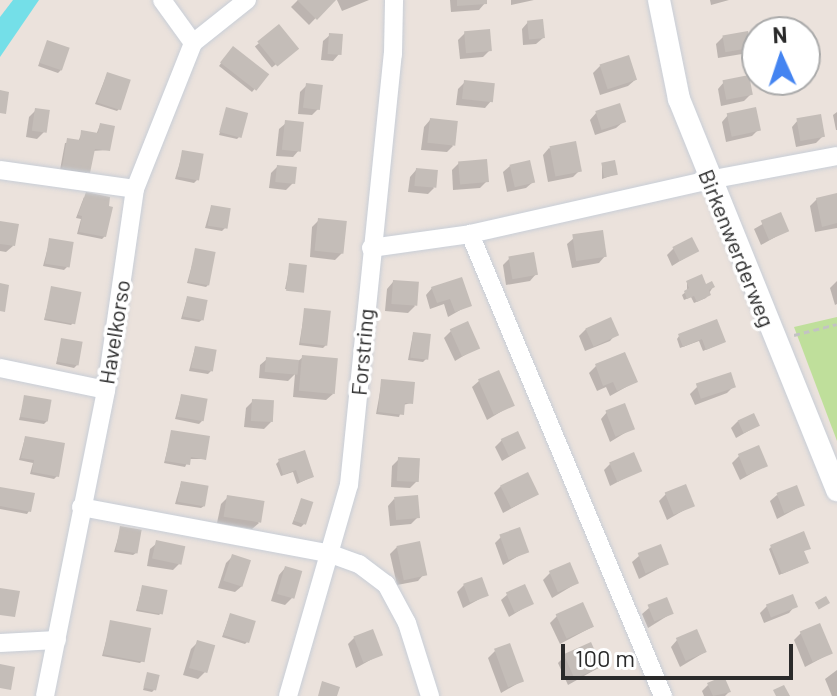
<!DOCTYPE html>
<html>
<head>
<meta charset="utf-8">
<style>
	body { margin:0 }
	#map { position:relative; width:837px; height:696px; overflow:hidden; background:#ebe2dc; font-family:Barlow,sans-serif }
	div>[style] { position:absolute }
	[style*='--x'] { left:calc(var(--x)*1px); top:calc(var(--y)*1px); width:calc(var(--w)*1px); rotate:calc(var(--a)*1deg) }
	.green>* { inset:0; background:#bfdf9b }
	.water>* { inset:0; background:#74dfe8 }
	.shadow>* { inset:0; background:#0003; transform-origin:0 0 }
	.building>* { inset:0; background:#c4bdb8; transform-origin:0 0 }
	.path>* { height:3px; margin-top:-1.5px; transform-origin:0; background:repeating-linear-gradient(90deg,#c3c3c3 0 6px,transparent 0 10px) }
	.roads { filter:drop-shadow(0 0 2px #c8ced7) drop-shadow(0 0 2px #c8ced7) }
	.minor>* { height:18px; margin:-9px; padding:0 9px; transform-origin:9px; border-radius:9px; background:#fff }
	.tertiary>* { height:22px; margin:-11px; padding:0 11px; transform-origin:11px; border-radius:11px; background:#fff }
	span { translate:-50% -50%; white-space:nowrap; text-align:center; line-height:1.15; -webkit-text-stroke:7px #fff; paint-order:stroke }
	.street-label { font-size:22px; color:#2a2a2a }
	.north { position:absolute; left:741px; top:16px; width:80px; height:80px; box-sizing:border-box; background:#fff; border:2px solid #aaa; border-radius:50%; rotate:357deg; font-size:22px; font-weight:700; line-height:32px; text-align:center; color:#2a2a2a }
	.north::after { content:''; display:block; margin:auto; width:28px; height:36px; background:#4484f1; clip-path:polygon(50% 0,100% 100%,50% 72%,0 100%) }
	.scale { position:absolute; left:561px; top:644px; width:232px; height:36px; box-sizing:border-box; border:4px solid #2a2a2a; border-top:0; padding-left:10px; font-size:24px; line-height:28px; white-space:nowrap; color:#2a2a2a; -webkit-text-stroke:6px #fff; paint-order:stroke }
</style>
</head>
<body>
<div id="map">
	<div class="green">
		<i style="clip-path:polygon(837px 317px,837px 441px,794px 327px)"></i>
	</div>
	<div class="water">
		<i style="clip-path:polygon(13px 0,39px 0,0 57px,0 17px)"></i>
	</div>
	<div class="shadow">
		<i style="clip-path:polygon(298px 0,331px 0,332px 1px,309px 25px,291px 7px)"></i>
		<i style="clip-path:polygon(337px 0,369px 0,342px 11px)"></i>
		<i style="clip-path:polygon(450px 0,485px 0,485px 3px,479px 10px,451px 12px)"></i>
		<i style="clip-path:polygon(511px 0,534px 0,511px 5px)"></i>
		<i style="clip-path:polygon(710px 0,729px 0,711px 5px)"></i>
		<i style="clip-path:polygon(528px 22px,543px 38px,536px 44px,523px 45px,522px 29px)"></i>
		<i style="left:279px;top:27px;width:27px;height:31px;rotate:51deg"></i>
		<i style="clip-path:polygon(465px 33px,490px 50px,483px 57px,460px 59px,458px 40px)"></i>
		<i style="clip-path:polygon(330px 35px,339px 54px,333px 61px,321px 60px,323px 41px)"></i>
		<i style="clip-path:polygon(723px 37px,749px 47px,742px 54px,718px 58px,716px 44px)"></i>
		<i style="clip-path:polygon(48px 42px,61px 70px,58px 73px,38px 66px)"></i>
		<i style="clip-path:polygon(230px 51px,267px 74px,252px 92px,219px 66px)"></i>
		<i style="clip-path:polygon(600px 66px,635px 80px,628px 86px,600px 95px,593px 73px)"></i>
		<i style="clip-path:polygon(107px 74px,119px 109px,117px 111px,95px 104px)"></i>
		<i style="clip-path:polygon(465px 82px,491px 101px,485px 108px,456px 105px,458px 89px)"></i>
		<i style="clip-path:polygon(724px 82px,751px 94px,744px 101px,721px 106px,718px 89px)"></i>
		<i style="clip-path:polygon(306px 86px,319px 108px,312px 115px,298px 114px,300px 92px)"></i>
		<i style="clip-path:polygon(227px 109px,240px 136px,237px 139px,219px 135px)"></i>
		<i style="clip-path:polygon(36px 110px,44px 132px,37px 139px,26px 137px,29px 117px)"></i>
		<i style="clip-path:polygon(837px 112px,837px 130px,836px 130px,833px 115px)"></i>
		<i style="clip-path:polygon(596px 113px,623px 122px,616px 128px,595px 135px,590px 120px)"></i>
		<i style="clip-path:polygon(728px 115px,759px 129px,752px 136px,726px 142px,722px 122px)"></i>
		<i style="clip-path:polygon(430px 120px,453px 146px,447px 152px,421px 150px,424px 127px)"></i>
		<i style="clip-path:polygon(798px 120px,823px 136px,816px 143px,796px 147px,792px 127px)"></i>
		<i style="clip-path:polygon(286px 123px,299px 150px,293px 157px,276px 156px,279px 129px)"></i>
		<i style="clip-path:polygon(100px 125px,108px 150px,92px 151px,86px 175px,60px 170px,65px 143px,78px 142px,82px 132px,96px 135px)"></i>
		<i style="clip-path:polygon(549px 148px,580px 170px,573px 177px,548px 182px,543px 155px)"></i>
		<i style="clip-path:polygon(183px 152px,197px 180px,194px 183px,175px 179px)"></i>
		<i style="clip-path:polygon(459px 163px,487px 181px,480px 188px,453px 190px,452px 170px)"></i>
		<i style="clip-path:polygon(602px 165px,616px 174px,602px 179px)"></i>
		<i style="clip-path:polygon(510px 166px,533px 182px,526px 188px,507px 192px,503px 172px)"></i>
		<i style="clip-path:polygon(277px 167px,293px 183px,286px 190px,269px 188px,271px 173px)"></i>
		<i style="clip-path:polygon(416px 170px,434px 188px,428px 194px,408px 192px,410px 177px)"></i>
		<i style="clip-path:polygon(837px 195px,837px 228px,815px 232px,810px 206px,817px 199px)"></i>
		<i style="clip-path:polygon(84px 197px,105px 236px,102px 239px,77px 234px,81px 219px,76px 218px)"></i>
		<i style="clip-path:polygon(211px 207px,225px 228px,222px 231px,205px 228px)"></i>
		<i style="clip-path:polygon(780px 214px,786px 231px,761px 245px,754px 229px)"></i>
		<i style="clip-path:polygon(319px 220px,342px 253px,335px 260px,310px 257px,312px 227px)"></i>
		<i style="clip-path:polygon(0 223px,13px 246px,6px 252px,0 251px)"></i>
		<i style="clip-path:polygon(574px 238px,605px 256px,599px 263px,572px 268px,567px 244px)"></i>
		<i style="clip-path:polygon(50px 240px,67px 267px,64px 270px,43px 266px)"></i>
		<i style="clip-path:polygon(674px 248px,696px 251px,672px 266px,667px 255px)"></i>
		<i style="clip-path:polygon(196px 251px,209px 284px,206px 287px,187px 283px)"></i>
		<i style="clip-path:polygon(509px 259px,536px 274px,530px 281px,506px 285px,503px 265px)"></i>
		<i style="clip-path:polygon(290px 265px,303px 291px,285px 289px)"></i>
		<i style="clip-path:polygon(837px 281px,837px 304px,835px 305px,830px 288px)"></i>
		<i style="clip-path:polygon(393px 282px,415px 306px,408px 313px,385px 311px,387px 289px)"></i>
		<i style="clip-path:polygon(687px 283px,705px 286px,713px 287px,706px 298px,694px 303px,691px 297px,684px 300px,682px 295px,687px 291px)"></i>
		<i style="clip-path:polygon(432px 288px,469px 305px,448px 317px,444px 304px,430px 309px,426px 295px)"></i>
		<i style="clip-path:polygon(52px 289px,74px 322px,71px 325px,44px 320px)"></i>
		<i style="clip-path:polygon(187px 298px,202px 320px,199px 322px,181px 319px)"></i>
		<i style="clip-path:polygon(305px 310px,326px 345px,323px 348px,299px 345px)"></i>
		<i style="clip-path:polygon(610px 319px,616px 334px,610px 341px,585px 351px,579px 336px,586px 329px)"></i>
		<i style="clip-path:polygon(451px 331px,478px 347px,455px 361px,444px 338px)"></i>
		<i style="clip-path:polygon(413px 334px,426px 359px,423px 362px,408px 360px)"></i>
		<i style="clip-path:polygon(679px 336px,724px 342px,703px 351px,699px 341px,680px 348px,677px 339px)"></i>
		<i style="clip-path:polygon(62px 340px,77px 365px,74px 368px,56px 364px)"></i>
		<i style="clip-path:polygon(195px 348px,211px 371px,208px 374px,189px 371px)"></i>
		<i style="clip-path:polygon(303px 357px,333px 394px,326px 400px,293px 397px,295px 374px,288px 381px,259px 378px,260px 365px,267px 359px,297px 362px)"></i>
		<i style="clip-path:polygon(596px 366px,635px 382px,610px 396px,606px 387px,597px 391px,589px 373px)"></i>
		<i style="clip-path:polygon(382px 381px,411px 403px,403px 405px,399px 417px,376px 414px)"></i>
		<i style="clip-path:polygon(479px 381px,512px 405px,487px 420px,472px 387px)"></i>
		<i style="clip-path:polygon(734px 386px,727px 393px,695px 405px,690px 394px,697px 387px)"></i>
		<i style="clip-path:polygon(25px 397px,47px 421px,44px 424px,19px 420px)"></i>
		<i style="clip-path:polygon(181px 397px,202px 421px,199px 424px,175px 419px)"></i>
		<i style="clip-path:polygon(253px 401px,271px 422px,264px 429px,244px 427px,246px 408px)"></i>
		<i style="clip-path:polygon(607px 412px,633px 428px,610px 442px,601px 419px)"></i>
		<i style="clip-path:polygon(738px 421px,757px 426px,736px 438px,731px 428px)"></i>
		<i style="clip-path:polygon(172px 432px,204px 459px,189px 459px,185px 467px,164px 463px)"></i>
		<i style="clip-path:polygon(25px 438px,57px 476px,54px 479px,30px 474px,33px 463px,19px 460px)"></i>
		<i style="clip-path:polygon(502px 440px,524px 448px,502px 461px,495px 447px)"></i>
		<i style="clip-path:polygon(739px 456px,765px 466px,740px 480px,732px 463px)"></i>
		<i style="clip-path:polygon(398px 460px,417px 481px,410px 488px,391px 487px,392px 466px)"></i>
		<i style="clip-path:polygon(279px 461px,312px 477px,297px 484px,293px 472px,281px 476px,276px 464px)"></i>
		<i style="clip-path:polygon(610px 464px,640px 470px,610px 486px,604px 470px)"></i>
		<i style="clip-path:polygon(181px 483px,204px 506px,201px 508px,175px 504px)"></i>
		<i style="clip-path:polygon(501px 486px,536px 495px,503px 513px,494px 493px)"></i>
		<i style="clip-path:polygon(0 489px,29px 511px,27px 514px,0 509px)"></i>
		<i style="clip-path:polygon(666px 494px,693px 505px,667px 520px,659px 501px)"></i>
		<i style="clip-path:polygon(777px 495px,803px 505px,777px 519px,770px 501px)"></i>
		<i style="clip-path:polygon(228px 497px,259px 523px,252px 529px,217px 523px,221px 504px)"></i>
		<i style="clip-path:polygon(394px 499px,418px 517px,411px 524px,390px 526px,388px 506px)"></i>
		<i style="clip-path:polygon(301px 501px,304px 524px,301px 527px,292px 524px)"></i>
		<i style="clip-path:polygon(121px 528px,136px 553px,133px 555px,114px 552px)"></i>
		<i style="clip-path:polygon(501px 537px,527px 551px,503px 565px,495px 543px)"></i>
		<i style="clip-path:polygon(157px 543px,180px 563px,173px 570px,147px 566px,150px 549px)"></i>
		<i style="clip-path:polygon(772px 546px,809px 548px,802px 552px,803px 565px,779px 575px,769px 549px)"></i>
		<i style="clip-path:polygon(397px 547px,424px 574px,418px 581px,397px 585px,390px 554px)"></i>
		<i style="clip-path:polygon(639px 556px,667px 564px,639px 579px,632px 562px)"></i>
		<i style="clip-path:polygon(232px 557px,242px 586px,235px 592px,218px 588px,226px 563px)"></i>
		<i style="clip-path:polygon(285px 568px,292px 598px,285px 605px,271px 601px,279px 575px)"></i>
		<i style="clip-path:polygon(550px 573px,577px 583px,552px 598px,543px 580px)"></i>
		<i style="clip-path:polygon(464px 585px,487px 595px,463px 608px,457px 592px)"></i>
		<i style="clip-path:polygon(142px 588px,162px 612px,159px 615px,136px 611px)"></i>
		<i style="clip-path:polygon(508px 594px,532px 603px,509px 617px,501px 600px)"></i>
		<i style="clip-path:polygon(791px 596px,795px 606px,789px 613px,764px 623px,760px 613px,767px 606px)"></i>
		<i style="clip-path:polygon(649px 608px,672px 613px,648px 628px,642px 614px)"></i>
		<i style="clip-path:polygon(230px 615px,248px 641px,245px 644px,222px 637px)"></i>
		<i style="clip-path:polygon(557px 616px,592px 627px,560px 644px,550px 623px)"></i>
		<i style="clip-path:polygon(111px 623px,143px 660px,140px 663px,102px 656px)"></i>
		<i style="clip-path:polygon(801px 633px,831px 653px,805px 667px,794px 640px)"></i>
		<i style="clip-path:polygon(355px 637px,381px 654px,356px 668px,348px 644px)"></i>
		<i style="clip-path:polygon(677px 640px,705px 652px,680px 667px,671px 647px)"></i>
		<i style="clip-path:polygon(198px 642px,205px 672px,198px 679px,183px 675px,191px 649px)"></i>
		<i style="clip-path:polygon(495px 651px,522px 681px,501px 693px,488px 658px)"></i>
		<i style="clip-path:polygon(565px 656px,600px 667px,568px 685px,558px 663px)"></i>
		<i style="clip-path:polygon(837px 670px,837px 696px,832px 696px,825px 679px)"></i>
		<i style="clip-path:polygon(148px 675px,155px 689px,152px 692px,143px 690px)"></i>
		<i style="clip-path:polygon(708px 685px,729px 692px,725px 696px,704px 696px,702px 691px)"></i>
	</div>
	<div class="building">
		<i style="clip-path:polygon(297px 0,336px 0,317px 20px)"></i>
		<i style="clip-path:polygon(457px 0,487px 0,487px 4px,457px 6px)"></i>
		<i style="left:543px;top:19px;width:19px;height:16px;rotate:84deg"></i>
		<i style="left:279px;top:24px;width:32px;height:28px;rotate:51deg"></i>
		<i style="left:490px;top:29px;width:22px;height:26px;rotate:85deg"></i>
		<i style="left:748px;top:31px;width:17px;height:26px;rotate:80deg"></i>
		<i style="left:329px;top:33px;width:14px;height:21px;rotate:4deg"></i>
		<i style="left:47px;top:40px;width:24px;height:24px;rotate:19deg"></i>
		<i style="left:233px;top:46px;width:46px;height:21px;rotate:38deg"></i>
		<i style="left:629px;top:55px;width:26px;height:31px;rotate:72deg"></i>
		<i style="left:107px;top:72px;width:25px;height:32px;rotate:18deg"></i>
		<i style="left:749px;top:75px;width:20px;height:27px;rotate:79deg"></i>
		<i style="left:464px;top:80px;width:31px;height:19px;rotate:6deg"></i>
		<i style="left:306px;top:83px;width:17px;height:25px;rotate:7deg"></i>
		<i style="clip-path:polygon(0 90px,9px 92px,6px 114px,0 113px)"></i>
		<i style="left:620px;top:103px;width:20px;height:26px;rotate:72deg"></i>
		<i style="left:226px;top:107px;width:23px;height:26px;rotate:15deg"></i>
		<i style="left:756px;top:107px;width:24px;height:30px;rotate:78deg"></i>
		<i style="left:35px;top:108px;width:15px;height:23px;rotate:8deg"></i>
		<i style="left:821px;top:114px;width:23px;height:25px;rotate:80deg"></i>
		<i style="left:430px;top:118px;width:28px;height:25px;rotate:6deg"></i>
		<i style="left:285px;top:120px;width:19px;height:30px;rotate:6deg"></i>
		<i style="clip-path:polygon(100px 123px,115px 126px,110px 151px,95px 149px,90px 173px,62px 168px,67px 138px,80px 140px,81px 130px,98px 133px)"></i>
		<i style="left:576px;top:141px;width:31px;height:27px;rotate:79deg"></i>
		<i style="left:182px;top:150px;width:22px;height:27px;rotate:10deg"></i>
		<i style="left:487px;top:159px;width:23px;height:29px;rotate:85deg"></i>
		<i style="left:530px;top:160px;width:23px;height:21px;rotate:77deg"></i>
		<i style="left:615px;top:160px;width:15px;height:14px;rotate:79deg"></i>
		<i style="left:277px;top:165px;width:20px;height:17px;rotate:6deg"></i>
		<i style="left:416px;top:168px;width:22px;height:18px;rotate:5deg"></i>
		<i style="clip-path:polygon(86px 192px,110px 197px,109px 206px,113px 207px,106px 237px,79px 232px,82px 216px,78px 215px)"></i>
		<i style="clip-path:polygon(837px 193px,837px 223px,822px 227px,816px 198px)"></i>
		<i style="left:211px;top:205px;width:20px;height:21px;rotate:9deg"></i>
		<i style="left:781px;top:212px;width:21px;height:22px;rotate:67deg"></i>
		<i style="left:318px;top:218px;width:29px;height:33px;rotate:6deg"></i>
		<i style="clip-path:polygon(0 221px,19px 224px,15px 246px,0 244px)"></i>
		<i style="left:603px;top:230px;width:27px;height:31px;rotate:82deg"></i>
		<i style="left:692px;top:237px;width:16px;height:22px;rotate:63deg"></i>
		<i style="left:49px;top:238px;width:25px;height:26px;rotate:9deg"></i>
		<i style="left:195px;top:248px;width:21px;height:34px;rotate:11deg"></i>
		<i style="left:534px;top:252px;width:23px;height:26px;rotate:80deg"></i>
		<i style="left:289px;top:263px;width:18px;height:28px;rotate:6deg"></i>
		<i style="clip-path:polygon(702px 274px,706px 284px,712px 281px,715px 287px,709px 290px,711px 295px,697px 302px,694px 296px,687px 299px,684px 291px,689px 288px,686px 281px)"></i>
		<i style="clip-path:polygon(462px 277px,472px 306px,455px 312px,450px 299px,437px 303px,431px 287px)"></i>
		<i style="left:393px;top:280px;width:26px;height:24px;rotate:4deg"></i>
		<i style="clip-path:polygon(0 283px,9px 285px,5px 312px,0 311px)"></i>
		<i style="left:51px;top:286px;width:31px;height:33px;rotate:11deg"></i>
		<i style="left:187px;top:296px;width:21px;height:21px;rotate:11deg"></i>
		<i style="left:304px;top:308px;width:27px;height:35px;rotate:6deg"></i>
		<i style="left:611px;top:317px;width:20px;height:28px;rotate:66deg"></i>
		<i style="clip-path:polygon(717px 319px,726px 342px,706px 350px,702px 339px,683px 347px,678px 334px)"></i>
		<i style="left:468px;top:321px;width:30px;height:20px;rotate:66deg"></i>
		<i style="left:413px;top:332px;width:18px;height:26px;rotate:6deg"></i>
		<i style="left:61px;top:338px;width:22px;height:24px;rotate:10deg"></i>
		<i style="left:195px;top:346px;width:22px;height:22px;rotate:10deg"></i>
		<i style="clip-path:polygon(625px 352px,638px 382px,617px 391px,613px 382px,603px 386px,595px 364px)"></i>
		<i style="left:302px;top:355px;width:36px;height:36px;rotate:5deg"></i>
		<i style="left:266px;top:357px;width:33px;height:15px;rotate:5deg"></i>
		<i style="left:499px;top:370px;width:39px;height:23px;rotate:66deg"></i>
		<i style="left:731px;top:372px;width:16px;height:37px;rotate:72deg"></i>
		<i style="clip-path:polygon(381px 379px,415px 382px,413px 404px,405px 403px,404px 415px,378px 412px)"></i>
		<i style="left:181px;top:394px;width:27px;height:23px;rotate:10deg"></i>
		<i style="left:24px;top:395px;width:28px;height:22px;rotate:10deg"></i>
		<i style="left:252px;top:399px;width:22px;height:22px;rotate:3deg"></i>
		<i style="left:625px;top:403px;width:28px;height:21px;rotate:69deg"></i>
		<i style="left:754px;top:413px;width:14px;height:18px;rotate:65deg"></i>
		<i style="clip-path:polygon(171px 430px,210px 436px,206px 460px,191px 457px,190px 465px,165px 461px)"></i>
		<i style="left:518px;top:431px;width:19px;height:19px;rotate:65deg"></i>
		<i style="clip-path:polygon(25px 436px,65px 443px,59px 477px,32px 472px,34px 460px,21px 458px)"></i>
		<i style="left:759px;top:445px;width:23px;height:23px;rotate:67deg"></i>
		<i style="clip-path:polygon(305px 450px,314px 477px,300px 482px,296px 470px,283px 475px,278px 459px)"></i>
		<i style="left:634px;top:452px;width:21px;height:27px;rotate:67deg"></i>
		<i style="left:398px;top:457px;width:22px;height:24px;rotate:3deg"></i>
		<i style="left:528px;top:472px;width:25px;height:31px;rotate:64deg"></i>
		<i style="left:181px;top:481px;width:28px;height:21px;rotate:10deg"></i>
		<i style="left:686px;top:484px;width:24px;height:23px;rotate:68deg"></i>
		<i style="left:797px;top:485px;width:22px;height:22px;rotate:69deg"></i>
		<i style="clip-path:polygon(0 487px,35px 493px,31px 512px,0 506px)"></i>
		<i style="left:227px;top:495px;width:38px;height:22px;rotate:9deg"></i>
		<i style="left:418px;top:495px;width:23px;height:24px;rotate:85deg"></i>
		<i style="left:301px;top:498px;width:13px;height:24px;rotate:18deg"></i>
		<i style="left:120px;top:526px;width:22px;height:24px;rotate:10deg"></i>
		<i style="left:520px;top:527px;width:27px;height:22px;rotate:70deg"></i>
		<i style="clip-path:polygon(804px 531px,811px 549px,804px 551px,809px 563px,782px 574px,770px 545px)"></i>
		<i style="left:156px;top:540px;width:30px;height:19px;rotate:12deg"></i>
		<i style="left:420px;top:541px;width:35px;height:24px;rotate:78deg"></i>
		<i style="left:661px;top:544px;width:22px;height:25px;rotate:69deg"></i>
		<i style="left:232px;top:554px;width:20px;height:28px;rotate:18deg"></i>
		<i style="left:570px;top:562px;width:23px;height:23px;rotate:67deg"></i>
		<i style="left:285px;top:566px;width:18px;height:29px;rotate:16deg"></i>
		<i style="left:482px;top:577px;width:20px;height:20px;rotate:70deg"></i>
		<i style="left:525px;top:584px;width:22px;height:21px;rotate:66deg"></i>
		<i style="left:142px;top:585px;width:26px;height:25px;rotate:11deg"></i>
		<i style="clip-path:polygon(0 588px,20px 591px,15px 617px,0 615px)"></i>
		<i style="left:793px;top:594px;width:14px;height:29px;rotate:69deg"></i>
		<i style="left:826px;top:596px;width:8px;height:13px;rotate:60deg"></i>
		<i style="left:667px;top:597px;width:18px;height:21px;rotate:68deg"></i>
		<i style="left:583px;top:602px;width:27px;height:30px;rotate:66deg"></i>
		<i style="left:230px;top:613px;width:27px;height:23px;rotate:17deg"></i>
		<i style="left:110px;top:620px;width:42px;height:35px;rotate:11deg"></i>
		<i style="left:820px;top:623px;width:33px;height:22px;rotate:67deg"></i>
		<i style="left:373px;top:629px;width:28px;height:21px;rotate:69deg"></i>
		<i style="left:697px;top:629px;width:25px;height:23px;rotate:67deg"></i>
		<i style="left:197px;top:640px;width:19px;height:29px;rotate:16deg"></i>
		<i style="left:591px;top:642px;width:27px;height:30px;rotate:66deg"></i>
		<i style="left:510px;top:643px;width:41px;height:17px;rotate:70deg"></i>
		<i style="clip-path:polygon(0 664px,15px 667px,11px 690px,0 688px)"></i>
		<i style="left:147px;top:672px;width:13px;height:16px;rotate:13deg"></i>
		<i style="clip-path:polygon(724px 676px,731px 692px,713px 696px,707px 683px)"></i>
		<i style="clip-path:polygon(322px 681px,340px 687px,337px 696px,318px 696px)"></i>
		<i style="clip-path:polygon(784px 685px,790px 696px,776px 696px,773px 690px)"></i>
	</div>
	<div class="path">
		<i style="--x:794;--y:335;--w:44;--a:-14.3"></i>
	</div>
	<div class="roads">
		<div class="minor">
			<i style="--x:162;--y:0;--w:53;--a:54.2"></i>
			<i style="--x:0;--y:170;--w:136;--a:8"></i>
			<i style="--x:470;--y:234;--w:501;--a:67.33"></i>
			<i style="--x:371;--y:248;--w:100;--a:-8"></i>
			<i style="--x:470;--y:234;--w:245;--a:-12.7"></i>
			<i style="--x:709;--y:180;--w:130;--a:-10.6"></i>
			<i style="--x:0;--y:368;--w:108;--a:11.7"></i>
			<i style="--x:81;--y:507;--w:254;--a:10.6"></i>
			<i style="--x:331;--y:554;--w:30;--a:20"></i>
			<i style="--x:359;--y:564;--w:34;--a:37"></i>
			<i style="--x:386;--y:584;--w:44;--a:61.7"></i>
			<i style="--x:407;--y:623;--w:77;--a:72.5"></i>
			<i style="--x:0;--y:643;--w:57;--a:-3"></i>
			<i style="--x:45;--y:696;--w:312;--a:-78.7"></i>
			<i style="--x:106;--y:390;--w:203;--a:-81.8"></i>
			<i style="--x:135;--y:189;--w:157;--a:-68.3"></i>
			<i style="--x:193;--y:43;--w:69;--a:-38.5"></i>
			<i style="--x:288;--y:696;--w:220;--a:-73.9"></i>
			<i style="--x:349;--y:485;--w:433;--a:-84.2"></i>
			<i style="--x:393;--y:54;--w:54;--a:-88.9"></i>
		</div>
		<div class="tertiary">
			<i style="--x:659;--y:0;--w:101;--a:78.6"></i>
			<i style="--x:679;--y:99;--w:422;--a:68"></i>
		</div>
	</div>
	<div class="street-label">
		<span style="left:737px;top:248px;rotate:68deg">Birkenwerderweg</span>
		<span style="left:114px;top:332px;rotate:-81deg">Havelkorso</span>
		<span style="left:362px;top:352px;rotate:-85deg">Forstring</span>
	</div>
	<div class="north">N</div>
	<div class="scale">100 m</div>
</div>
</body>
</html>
